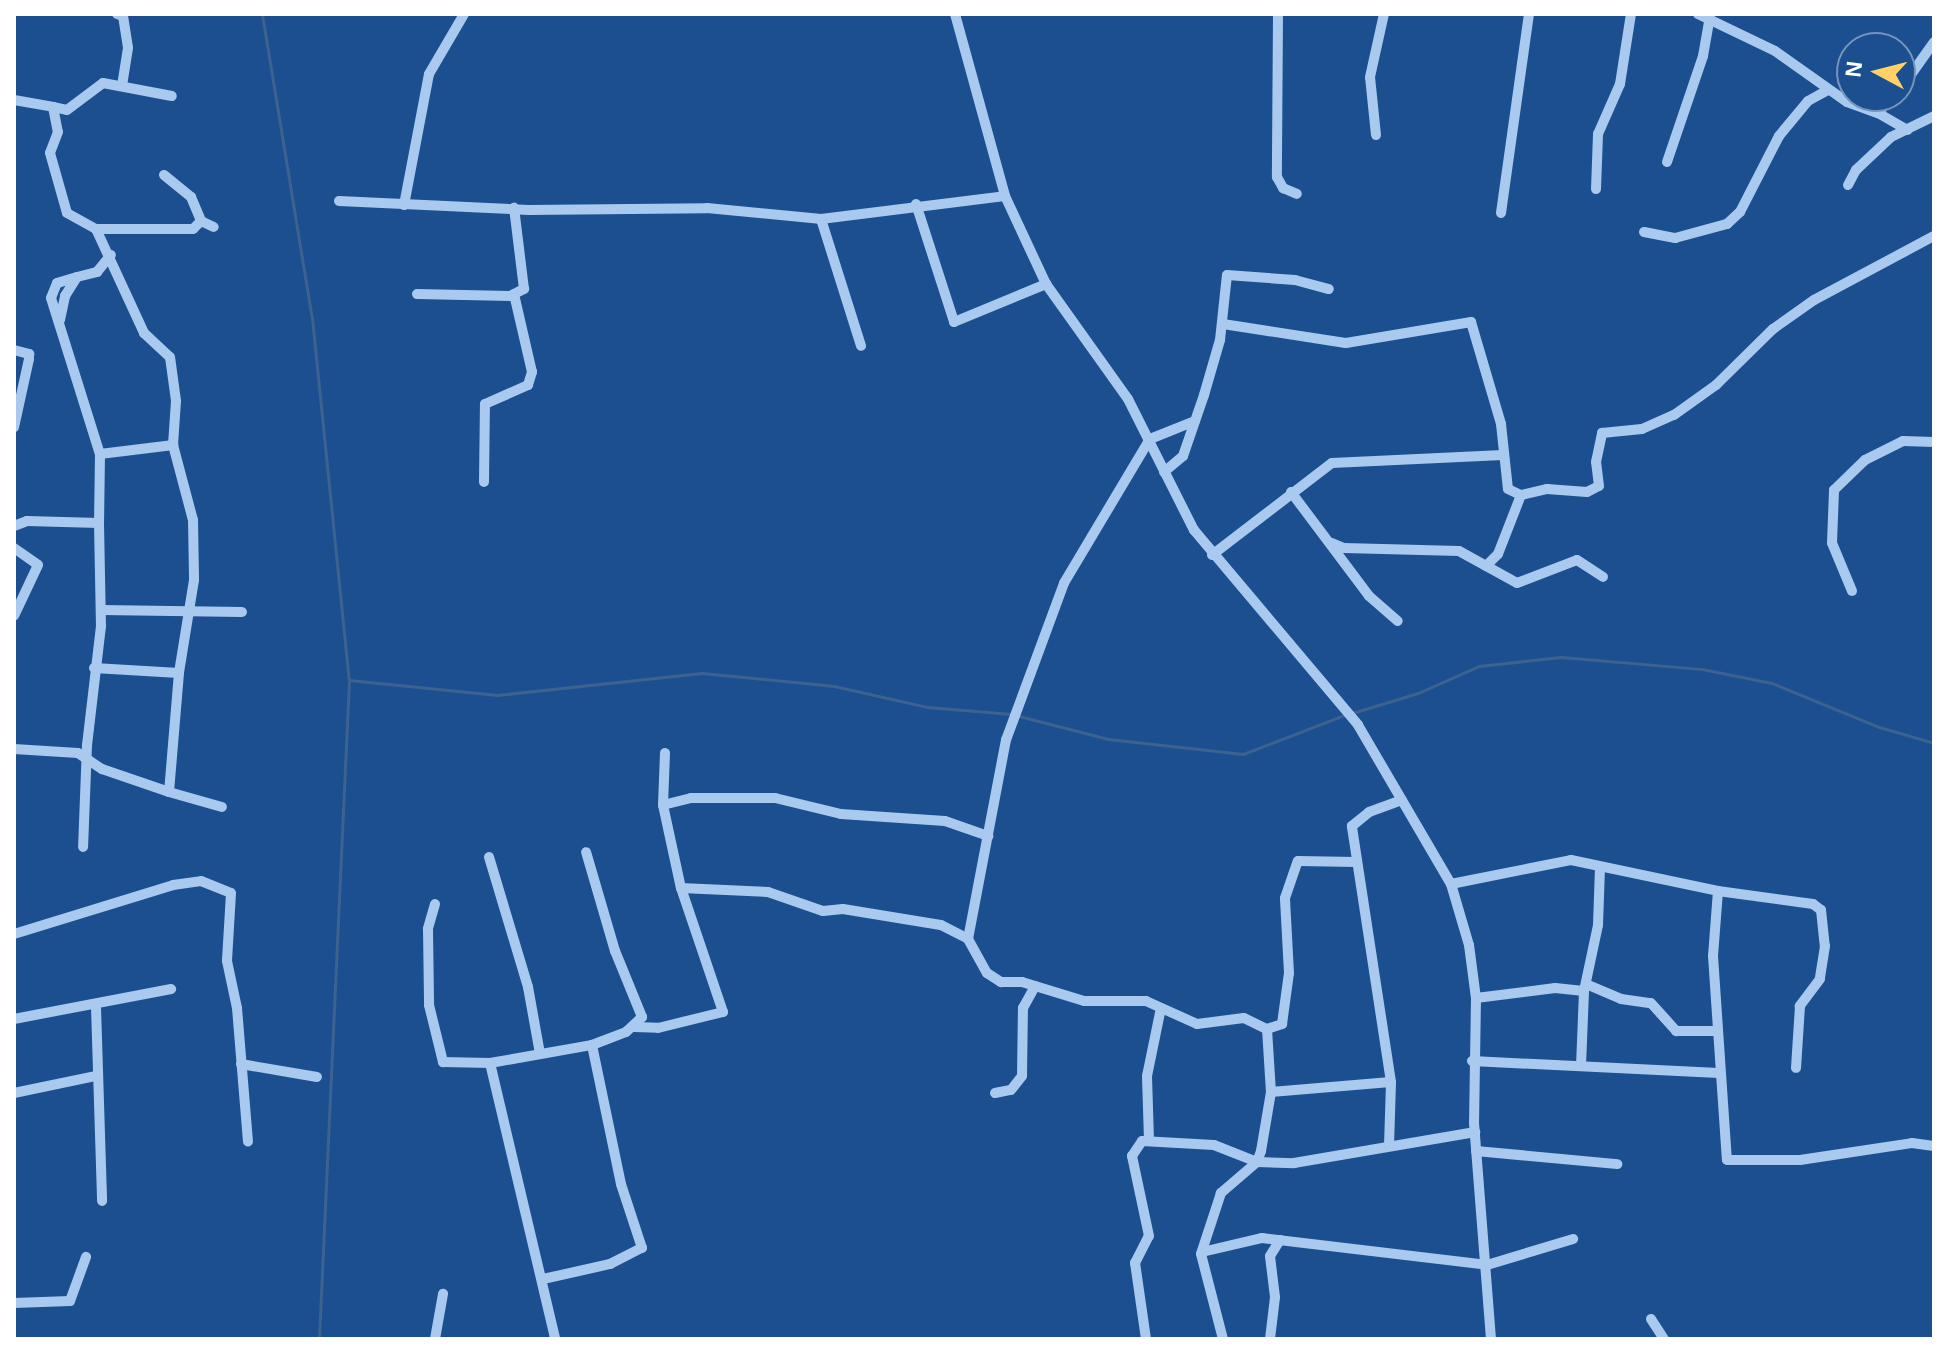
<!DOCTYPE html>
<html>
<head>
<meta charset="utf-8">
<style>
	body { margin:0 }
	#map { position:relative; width:1948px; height:1353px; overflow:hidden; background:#1b4f8f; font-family:Arial,sans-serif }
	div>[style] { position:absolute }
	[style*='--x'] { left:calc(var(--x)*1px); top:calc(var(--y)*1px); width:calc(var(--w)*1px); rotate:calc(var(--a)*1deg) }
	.stream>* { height:3px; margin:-1.5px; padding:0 1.5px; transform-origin:1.5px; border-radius:1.5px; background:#3c6290 }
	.minor>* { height:10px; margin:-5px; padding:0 5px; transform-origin:5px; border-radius:5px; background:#a9c9ee }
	span { translate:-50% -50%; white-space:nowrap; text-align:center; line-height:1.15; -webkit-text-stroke:6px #1b4f8f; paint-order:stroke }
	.frame { position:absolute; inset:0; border:16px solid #fff; pointer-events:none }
	.north { position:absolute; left:1836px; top:32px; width:80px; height:80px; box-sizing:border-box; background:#1b4f8f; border:2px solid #7695bc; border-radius:50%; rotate:277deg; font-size:22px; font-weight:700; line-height:32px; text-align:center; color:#fff }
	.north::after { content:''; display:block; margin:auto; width:28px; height:36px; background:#ffd166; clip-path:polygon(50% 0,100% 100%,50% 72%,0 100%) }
</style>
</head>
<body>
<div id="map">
	<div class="stream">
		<i style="--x:262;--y:14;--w:308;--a:80.7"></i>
		<i style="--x:312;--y:318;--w:364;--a:84.2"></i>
		<i style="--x:349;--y:680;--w:660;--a:92.61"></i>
		<i style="--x:349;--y:680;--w:149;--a:5.8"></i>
		<i style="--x:497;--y:695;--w:206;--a:-6.1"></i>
		<i style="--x:702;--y:673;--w:133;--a:5.6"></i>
		<i style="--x:834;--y:686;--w:95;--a:12.7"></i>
		<i style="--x:927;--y:707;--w:85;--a:4.7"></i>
		<i style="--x:1352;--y:713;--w:69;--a:-16.9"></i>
		<i style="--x:1418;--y:693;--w:67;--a:-23.9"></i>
		<i style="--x:1479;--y:666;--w:82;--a:-6.3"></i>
		<i style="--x:1561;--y:657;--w:142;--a:4.9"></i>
		<i style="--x:1702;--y:669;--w:71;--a:11.3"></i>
		<i style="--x:1772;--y:683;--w:116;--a:22.4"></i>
		<i style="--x:1879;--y:727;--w:57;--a:16.2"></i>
		<i style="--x:1019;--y:716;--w:92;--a:14.5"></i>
		<i style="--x:1108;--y:739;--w:136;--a:6.3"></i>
		<i style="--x:1243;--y:754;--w:108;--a:-21.1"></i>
	</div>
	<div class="minor">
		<i style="--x:117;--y:14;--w:6;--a:18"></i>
		<i style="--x:123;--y:16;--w:32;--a:81"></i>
		<i style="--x:128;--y:48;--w:38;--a:99"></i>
		<i style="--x:955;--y:14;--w:189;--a:74.6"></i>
		<i style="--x:1005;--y:196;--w:97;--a:65"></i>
		<i style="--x:1046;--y:284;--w:141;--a:54.5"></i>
		<i style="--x:1128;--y:399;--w:147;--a:63.3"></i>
		<i style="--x:1194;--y:530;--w:255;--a:49.9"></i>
		<i style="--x:1358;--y:725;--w:184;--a:59.7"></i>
		<i style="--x:1451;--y:884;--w:64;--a:73.6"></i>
		<i style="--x:1469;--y:945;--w:53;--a:82.5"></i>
		<i style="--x:1476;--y:998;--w:125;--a:90.9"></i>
		<i style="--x:1474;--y:1123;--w:217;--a:85.5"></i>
		<i style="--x:1278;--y:14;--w:163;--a:90.4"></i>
		<i style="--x:1277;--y:177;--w:13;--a:61"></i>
		<i style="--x:1283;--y:188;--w:15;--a:23"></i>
		<i style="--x:1698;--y:14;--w:85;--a:25.7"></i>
		<i style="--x:1775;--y:51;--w:88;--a:35.3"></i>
		<i style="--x:1847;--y:102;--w:33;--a:20"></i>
		<i style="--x:1878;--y:113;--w:23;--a:-49"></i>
		<i style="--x:1900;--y:90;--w:59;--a:-54.7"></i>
		<i style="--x:14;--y:100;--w:40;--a:10"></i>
		<i style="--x:53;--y:107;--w:25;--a:79"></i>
		<i style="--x:58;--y:132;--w:22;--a:111"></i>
		<i style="--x:50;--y:153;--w:62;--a:74.2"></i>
		<i style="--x:67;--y:213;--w:33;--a:29"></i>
		<i style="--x:96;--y:229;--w:115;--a:65.2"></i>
		<i style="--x:144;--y:333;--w:35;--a:43"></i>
		<i style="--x:170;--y:357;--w:44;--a:82.2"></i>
		<i style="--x:176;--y:401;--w:44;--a:93.9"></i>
		<i style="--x:173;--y:445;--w:78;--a:75.1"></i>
		<i style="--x:193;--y:520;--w:60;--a:89"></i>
		<i style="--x:194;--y:580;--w:94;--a:99.2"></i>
		<i style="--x:179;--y:673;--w:119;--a:94.8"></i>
		<i style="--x:169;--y:792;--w:55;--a:15.8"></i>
		<i style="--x:53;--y:107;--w:14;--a:12"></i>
		<i style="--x:67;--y:110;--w:45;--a:-36.9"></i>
		<i style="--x:103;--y:83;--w:70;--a:10.7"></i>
		<i style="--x:1878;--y:113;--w:34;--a:30"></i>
		<i style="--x:1376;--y:135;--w:58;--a:-95.9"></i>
		<i style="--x:1370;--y:77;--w:65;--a:-77.5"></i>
		<i style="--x:1667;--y:162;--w:112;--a:-71.2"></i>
		<i style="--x:1703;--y:56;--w:40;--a:-80"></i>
		<i style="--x:164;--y:175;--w:35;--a:39"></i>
		<i style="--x:191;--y:197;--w:26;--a:67"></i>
		<i style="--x:201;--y:221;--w:14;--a:25"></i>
		<i style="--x:1848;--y:185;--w:17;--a:-62"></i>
		<i style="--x:1856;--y:170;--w:48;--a:-43.3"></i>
		<i style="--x:1891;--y:137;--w:48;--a:-26"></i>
		<i style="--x:1596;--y:189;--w:55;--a:-87.9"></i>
		<i style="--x:1598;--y:134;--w:55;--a:-66.3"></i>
		<i style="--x:1620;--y:84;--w:71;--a:-81.1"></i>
		<i style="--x:339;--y:201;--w:190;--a:2.7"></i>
		<i style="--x:529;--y:210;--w:178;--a:-0.6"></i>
		<i style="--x:707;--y:208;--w:115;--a:5.5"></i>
		<i style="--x:821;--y:219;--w:185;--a:-7.1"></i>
		<i style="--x:916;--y:204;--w:124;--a:72.1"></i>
		<i style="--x:954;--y:322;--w:100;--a:-22.4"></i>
		<i style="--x:404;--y:205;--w:133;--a:-79.2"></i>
		<i style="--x:429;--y:74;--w:69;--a:-59.7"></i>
		<i style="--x:1501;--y:213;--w:201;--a:-82"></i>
		<i style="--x:821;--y:219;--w:133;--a:72.5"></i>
		<i style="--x:96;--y:229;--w:97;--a:0"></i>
		<i style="--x:193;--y:229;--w:11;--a:-45"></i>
		<i style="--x:1644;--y:232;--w:32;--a:11"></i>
		<i style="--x:1675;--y:238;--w:54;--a:-15.1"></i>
		<i style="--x:1727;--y:224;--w:18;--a:-43"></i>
		<i style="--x:1740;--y:212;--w:85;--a:-62.8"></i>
		<i style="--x:1779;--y:136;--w:45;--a:-50.4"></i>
		<i style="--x:1808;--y:101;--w:21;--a:-29"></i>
		<i style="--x:77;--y:277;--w:21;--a:163"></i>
		<i style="--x:57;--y:283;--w:16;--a:112"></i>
		<i style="--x:51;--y:298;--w:164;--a:72.6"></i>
		<i style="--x:100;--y:454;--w:69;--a:90.8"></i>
		<i style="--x:417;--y:294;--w:93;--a:1.2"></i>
		<i style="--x:510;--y:296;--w:16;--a:-27"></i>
		<i style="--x:524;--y:289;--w:82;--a:-97"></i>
		<i style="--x:60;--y:320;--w:25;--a:-78"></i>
		<i style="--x:65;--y:296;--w:22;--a:-58"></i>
		<i style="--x:77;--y:277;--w:21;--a:-14"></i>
		<i style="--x:97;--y:272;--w:22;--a:-51"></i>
		<i style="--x:1223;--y:324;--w:124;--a:8.8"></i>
		<i style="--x:1346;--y:343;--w:127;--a:-9.5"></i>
		<i style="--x:1471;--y:322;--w:106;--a:73.6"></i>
		<i style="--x:1501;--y:424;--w:65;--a:83.9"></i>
		<i style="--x:1508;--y:489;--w:14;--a:25"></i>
		<i style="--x:1521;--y:495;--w:27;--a:-13"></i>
		<i style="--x:1547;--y:489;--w:40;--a:4.3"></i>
		<i style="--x:1587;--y:492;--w:13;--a:-27"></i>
		<i style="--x:1599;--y:486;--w:24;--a:-97"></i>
		<i style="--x:1596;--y:462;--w:30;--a:-78"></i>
		<i style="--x:1602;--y:433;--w:40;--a:-5.7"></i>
		<i style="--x:1642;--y:429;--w:35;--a:-24"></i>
		<i style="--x:1674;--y:415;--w:52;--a:-35.5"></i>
		<i style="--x:1716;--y:385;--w:80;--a:-44.5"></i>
		<i style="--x:1773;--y:329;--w:50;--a:-35.3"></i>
		<i style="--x:1814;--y:300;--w:136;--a:-28.1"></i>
		<i style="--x:14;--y:350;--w:16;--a:15"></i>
		<i style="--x:29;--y:354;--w:5;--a:90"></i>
		<i style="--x:29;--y:359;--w:70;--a:102.4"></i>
		<i style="--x:100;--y:454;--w:74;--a:-7"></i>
		<i style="--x:1164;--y:472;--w:25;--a:-40"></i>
		<i style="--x:1183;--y:456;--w:65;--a:-71"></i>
		<i style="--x:1204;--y:395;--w:57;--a:-73.8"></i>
		<i style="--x:1220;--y:340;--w:65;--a:-83.9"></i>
		<i style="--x:1227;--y:275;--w:68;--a:4.2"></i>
		<i style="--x:1295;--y:280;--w:35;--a:15"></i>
		<i style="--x:484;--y:482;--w:78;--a:-89.3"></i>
		<i style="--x:485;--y:404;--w:47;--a:-23.8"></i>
		<i style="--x:528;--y:385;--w:14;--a:-73"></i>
		<i style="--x:532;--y:372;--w:80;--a:-103"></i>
		<i style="--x:1291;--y:492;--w:130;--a:53.1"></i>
		<i style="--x:1369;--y:596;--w:38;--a:41"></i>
		<i style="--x:14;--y:526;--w:14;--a:-21"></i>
		<i style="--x:27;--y:521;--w:72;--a:1.6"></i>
		<i style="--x:99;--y:523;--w:103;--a:88.9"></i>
		<i style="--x:101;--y:626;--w:120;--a:96.7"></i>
		<i style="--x:87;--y:745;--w:102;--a:92.2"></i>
		<i style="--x:1332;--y:543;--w:13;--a:23"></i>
		<i style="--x:1344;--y:548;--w:115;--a:1.5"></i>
		<i style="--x:1459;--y:551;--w:66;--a:28.9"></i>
		<i style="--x:1517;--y:583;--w:64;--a:-21"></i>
		<i style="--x:1577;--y:560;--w:31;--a:33"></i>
		<i style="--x:14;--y:548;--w:29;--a:35"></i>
		<i style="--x:38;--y:565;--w:56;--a:115.2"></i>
		<i style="--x:1212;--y:555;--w:151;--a:-37.5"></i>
		<i style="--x:1332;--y:463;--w:171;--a:-2.7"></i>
		<i style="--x:1486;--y:566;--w:17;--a:-45"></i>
		<i style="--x:1498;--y:554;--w:63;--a:-68.7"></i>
		<i style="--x:1852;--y:591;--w:52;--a:-112.6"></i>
		<i style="--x:1832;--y:543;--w:53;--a:-87.8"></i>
		<i style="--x:1834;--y:490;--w:43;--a:-44.1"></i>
		<i style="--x:1865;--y:460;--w:42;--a:-26.6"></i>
		<i style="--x:1903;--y:441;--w:31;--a:2"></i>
		<i style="--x:101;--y:610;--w:141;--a:0.8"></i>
		<i style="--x:94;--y:668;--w:85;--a:3.4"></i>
		<i style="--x:14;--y:749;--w:64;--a:3.6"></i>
		<i style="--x:78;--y:753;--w:29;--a:34"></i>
		<i style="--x:102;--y:769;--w:71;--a:18.9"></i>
		<i style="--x:665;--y:753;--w:52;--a:92.2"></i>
		<i style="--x:663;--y:805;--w:85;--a:77.8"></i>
		<i style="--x:681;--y:888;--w:87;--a:2.6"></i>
		<i style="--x:768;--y:892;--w:58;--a:19.1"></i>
		<i style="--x:823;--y:911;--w:20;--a:-6"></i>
		<i style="--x:843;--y:909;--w:99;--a:9.3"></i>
		<i style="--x:941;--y:925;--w:30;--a:27"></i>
		<i style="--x:968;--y:939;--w:39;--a:61"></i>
		<i style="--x:987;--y:973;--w:17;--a:33"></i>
		<i style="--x:1001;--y:982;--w:21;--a:0"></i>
		<i style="--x:1022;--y:982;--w:65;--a:17"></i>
		<i style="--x:1084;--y:1001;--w:62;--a:0"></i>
		<i style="--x:1146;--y:1001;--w:56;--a:24.3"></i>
		<i style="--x:1197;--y:1024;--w:47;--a:-7.3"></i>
		<i style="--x:1244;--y:1018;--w:25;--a:26"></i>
		<i style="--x:1267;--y:1029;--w:63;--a:86.4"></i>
		<i style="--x:1271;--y:1092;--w:60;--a:99.6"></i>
		<i style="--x:1261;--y:1151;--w:12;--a:110"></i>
		<i style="--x:1257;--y:1162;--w:48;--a:139.3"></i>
		<i style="--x:1221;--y:1193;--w:64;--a:108.2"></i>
		<i style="--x:1201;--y:1254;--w:88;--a:75.5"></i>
		<i style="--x:663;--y:805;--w:29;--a:-14"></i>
		<i style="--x:691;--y:798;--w:84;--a:0"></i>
		<i style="--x:775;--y:798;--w:68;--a:13.6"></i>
		<i style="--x:841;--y:814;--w:104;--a:3.9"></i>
		<i style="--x:945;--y:821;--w:46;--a:19.2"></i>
		<i style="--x:489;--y:857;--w:136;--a:73.3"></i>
		<i style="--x:528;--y:987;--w:68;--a:79.8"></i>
		<i style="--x:1451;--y:884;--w:122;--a:-11.3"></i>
		<i style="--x:1571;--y:860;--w:150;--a:11.9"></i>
		<i style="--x:1718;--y:891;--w:96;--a:7.8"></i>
		<i style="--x:1813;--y:904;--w:10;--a:37"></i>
		<i style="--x:1821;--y:910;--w:36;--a:84"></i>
		<i style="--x:1825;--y:946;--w:33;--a:99"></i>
		<i style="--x:1820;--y:979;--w:34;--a:127"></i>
		<i style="--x:1800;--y:1006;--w:62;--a:93.7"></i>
		<i style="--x:1718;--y:891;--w:65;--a:94.4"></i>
		<i style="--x:1713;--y:956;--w:204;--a:86.1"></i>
		<i style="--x:1727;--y:1160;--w:73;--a:0"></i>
		<i style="--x:1800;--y:1160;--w:113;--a:-8.6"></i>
		<i style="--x:1912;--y:1143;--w:22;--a:8"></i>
		<i style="--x:435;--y:904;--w:26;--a:106"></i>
		<i style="--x:428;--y:929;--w:76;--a:89.2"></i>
		<i style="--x:429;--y:1005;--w:59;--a:76.2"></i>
		<i style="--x:443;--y:1062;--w:47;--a:1.2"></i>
		<i style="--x:490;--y:1063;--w:104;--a:-10"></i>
		<i style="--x:592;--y:1045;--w:36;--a:-21"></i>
		<i style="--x:626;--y:1032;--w:22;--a:-43"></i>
		<i style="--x:642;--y:1017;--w:71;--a:-112.2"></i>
		<i style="--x:615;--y:951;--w:103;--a:-106.3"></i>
		<i style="--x:14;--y:934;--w:166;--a:-17.1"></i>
		<i style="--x:173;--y:885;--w:28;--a:-8"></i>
		<i style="--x:201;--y:881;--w:32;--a:22"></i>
		<i style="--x:231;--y:893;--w:68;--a:93.4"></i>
		<i style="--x:227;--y:961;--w:48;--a:78"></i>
		<i style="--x:237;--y:1008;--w:134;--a:85.3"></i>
		<i style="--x:968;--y:939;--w:203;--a:-79.2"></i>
		<i style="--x:1006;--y:740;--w:167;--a:-69.7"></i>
		<i style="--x:1064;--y:583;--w:168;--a:-59.2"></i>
		<i style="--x:1150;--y:439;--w:48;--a:-21.8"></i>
		<i style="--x:1586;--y:984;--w:38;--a:23"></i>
		<i style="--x:1621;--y:999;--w:30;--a:8"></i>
		<i style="--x:1651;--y:1003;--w:38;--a:48"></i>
		<i style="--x:1676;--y:1031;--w:41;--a:0"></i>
		<i style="--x:1476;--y:998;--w:80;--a:-7.2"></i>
		<i style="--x:1555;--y:988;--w:29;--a:6"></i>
		<i style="--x:96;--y:1007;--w:194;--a:88.2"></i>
		<i style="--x:14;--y:1019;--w:160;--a:-10.8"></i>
		<i style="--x:634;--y:1027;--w:24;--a:2"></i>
		<i style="--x:658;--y:1028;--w:67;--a:-13.8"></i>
		<i style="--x:723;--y:1012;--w:131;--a:-108.7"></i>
		<i style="--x:1267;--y:1029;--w:16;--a:-18"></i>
		<i style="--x:1282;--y:1024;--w:51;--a:-82.2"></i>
		<i style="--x:1289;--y:973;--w:75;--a:-93.1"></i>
		<i style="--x:1285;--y:898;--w:39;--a:-71"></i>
		<i style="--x:1298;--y:861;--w:58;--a:1"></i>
		<i style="--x:1472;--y:1061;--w:247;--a:2.8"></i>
		<i style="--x:490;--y:1063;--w:284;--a:76.7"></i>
		<i style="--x:241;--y:1064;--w:77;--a:9.7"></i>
		<i style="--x:1581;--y:1066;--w:75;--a:-87.7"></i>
		<i style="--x:1584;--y:991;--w:67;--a:-78"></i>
		<i style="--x:1598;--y:925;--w:58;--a:-88"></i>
		<i style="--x:1271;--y:1092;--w:120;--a:-4.8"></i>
		<i style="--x:14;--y:1093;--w:84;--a:-11.7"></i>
		<i style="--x:995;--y:1093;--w:16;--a:-11"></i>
		<i style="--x:1011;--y:1090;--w:18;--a:-52"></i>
		<i style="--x:1022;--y:1076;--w:68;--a:-89.2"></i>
		<i style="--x:1023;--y:1008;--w:25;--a:-61"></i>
		<i style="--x:1149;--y:1140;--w:64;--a:-91.8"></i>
		<i style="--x:1147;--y:1076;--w:69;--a:-78.4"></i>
		<i style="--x:1389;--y:1146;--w:64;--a:-88.2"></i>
		<i style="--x:1391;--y:1082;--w:259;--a:-98.7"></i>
		<i style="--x:1352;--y:826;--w:22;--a:-39"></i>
		<i style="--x:1369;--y:812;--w:35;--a:-20"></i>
		<i style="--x:1476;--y:1151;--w:142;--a:5.3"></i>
		<i style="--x:1202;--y:1252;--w:62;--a:-13.1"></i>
		<i style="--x:1262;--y:1238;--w:227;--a:6.8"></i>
		<i style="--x:1487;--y:1265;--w:90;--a:-16.8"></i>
		<i style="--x:543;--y:1279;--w:69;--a:-12.6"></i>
		<i style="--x:610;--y:1264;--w:36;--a:-27"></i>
		<i style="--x:642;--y:1248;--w:67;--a:-108.2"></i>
		<i style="--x:621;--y:1184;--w:142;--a:-101.8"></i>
		<i style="--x:14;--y:1303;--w:56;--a:-2"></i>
		<i style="--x:70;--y:1301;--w:47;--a:-70"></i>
		<i style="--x:1651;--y:1319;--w:24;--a:57"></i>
		<i style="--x:435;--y:1339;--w:46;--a:-79.9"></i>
		<i style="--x:1146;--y:1339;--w:77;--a:-98.2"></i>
		<i style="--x:1135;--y:1263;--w:30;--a:-63"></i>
		<i style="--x:1149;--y:1236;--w:82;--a:-102"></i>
		<i style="--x:1132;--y:1156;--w:18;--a:-56"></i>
		<i style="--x:1142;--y:1141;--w:72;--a:3.2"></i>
		<i style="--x:1214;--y:1145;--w:46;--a:21.6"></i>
		<i style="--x:1257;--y:1162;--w:37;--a:2"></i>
		<i style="--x:1294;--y:1163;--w:184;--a:-9.7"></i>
		<i style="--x:1270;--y:1339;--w:42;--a:-83.2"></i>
		<i style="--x:1275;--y:1297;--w:41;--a:-97"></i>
		<i style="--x:1270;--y:1256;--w:19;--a:-58"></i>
	</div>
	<div class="frame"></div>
	<div class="north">N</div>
</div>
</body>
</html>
